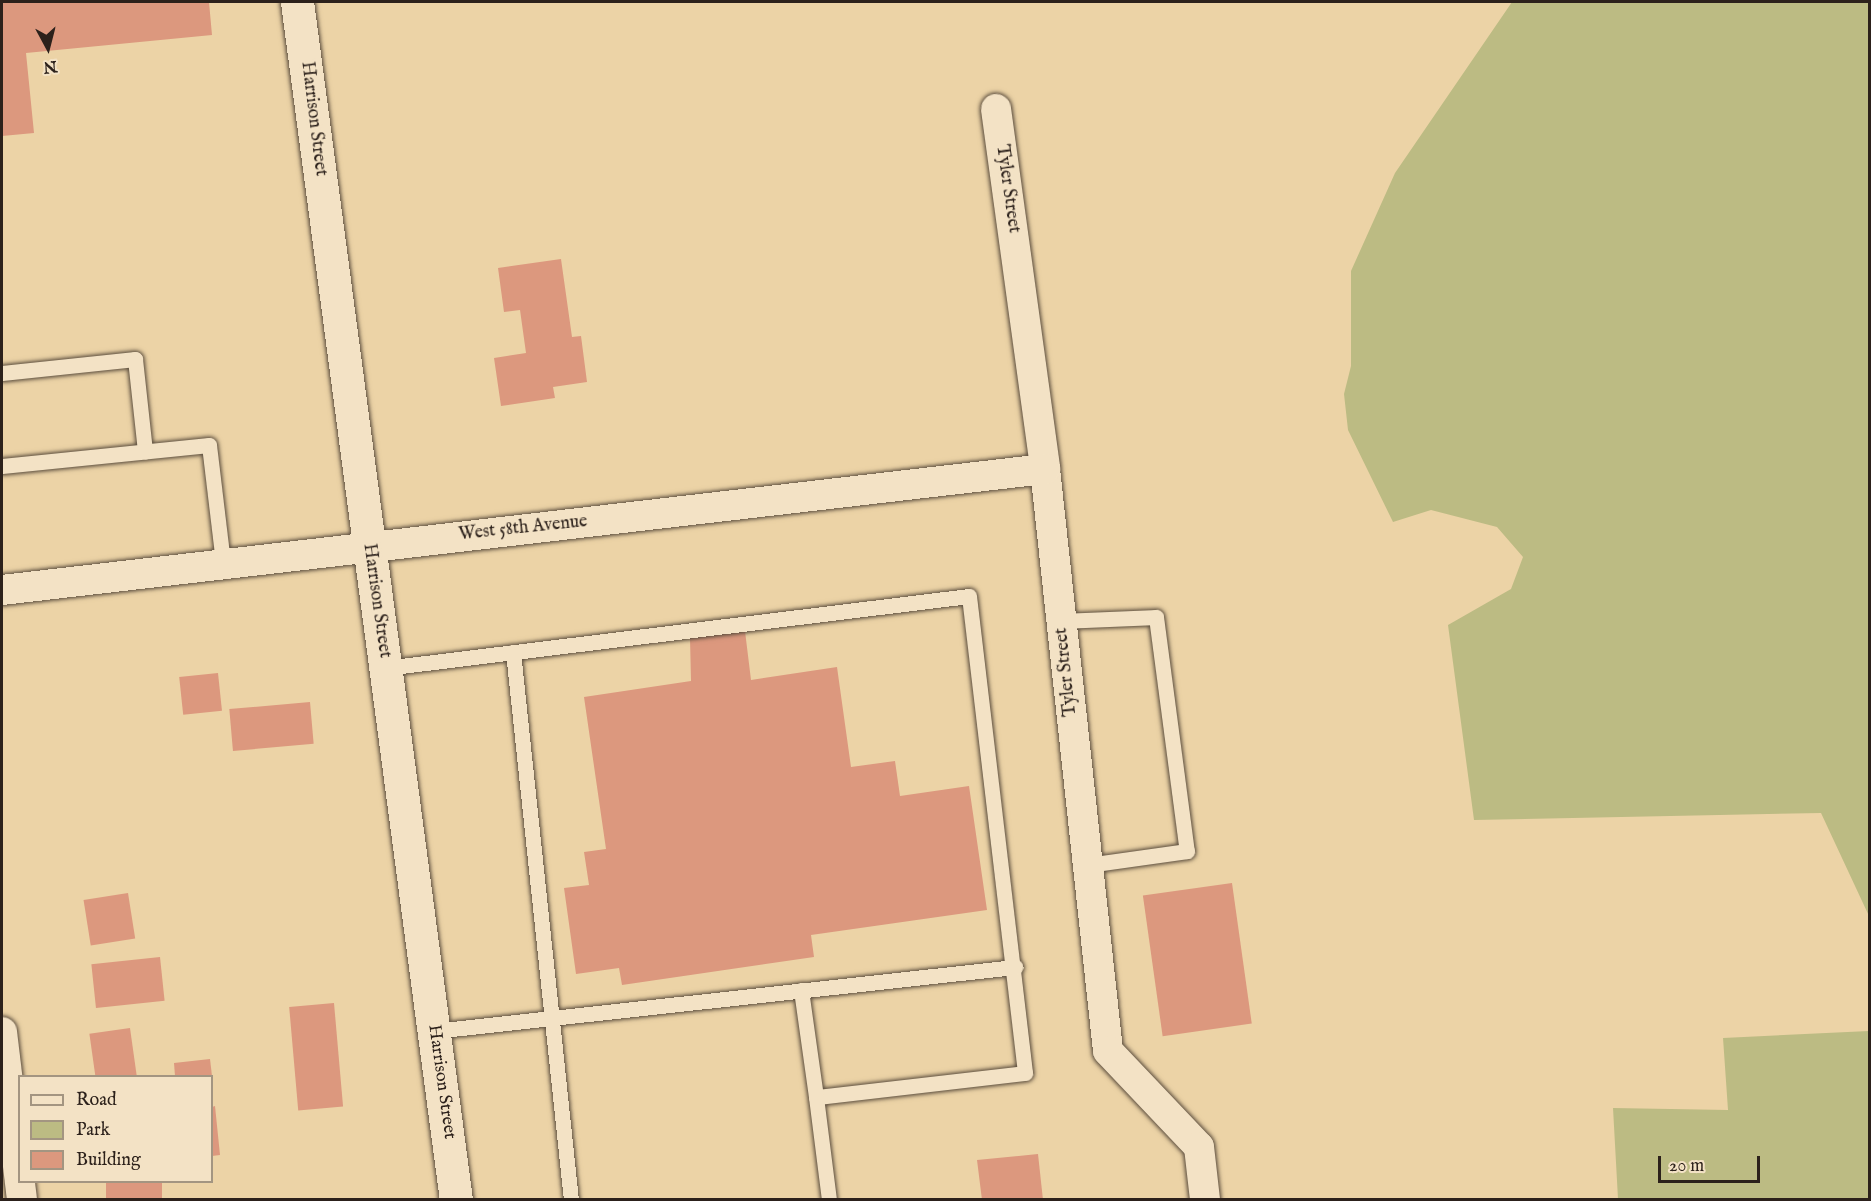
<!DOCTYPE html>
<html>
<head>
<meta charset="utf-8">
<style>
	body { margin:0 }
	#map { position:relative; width:1871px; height:1201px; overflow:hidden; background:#ecd3a6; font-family:"IM FELL English",serif }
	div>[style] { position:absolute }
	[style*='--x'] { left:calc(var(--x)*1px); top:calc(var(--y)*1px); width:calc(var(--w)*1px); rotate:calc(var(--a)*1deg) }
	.green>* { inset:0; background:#bcbb83 }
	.building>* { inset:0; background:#dc987e; transform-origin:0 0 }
	.roads { filter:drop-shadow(0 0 2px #5c4e3e) drop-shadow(0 0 2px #5c4e3e) }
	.service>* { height:15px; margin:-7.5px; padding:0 7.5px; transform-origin:7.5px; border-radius:7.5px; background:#f3e2c5 }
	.minor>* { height:30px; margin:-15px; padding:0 15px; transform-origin:15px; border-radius:15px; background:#f3e2c5 }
	.tertiary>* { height:33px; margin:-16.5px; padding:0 16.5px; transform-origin:16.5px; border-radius:16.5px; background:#f3e2c5 }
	span { translate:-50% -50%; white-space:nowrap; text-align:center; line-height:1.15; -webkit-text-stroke:4.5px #f3e2c5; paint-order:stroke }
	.street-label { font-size:18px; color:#2c211b }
	.frame { position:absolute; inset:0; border:3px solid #2c211b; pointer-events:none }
	.legend { position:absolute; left:18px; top:1075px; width:195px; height:108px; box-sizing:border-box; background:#f3e2c5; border:2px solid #a39581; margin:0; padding:8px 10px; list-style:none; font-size:18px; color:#2c211b }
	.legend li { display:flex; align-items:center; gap:12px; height:30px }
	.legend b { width:30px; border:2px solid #a39581 }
	.north { position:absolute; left:18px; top:18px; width:60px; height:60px; -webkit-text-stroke:4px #f3e2c5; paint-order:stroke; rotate:173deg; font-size:16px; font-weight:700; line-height:24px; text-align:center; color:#2c211b }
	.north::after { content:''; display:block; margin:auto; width:21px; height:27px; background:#2c211b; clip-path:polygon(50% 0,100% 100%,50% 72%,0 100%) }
	.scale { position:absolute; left:1658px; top:1156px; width:102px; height:27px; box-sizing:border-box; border:3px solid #2c211b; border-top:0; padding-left:8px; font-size:18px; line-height:21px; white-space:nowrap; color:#2c211b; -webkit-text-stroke:4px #f3e2c5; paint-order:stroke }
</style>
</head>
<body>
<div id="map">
	<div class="green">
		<i style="clip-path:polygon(1512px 2px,1869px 2px,1869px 916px,1821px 813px,1474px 820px,1448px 625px,1511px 589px,1523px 557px,1497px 527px,1431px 510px,1393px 522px,1348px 430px,1344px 394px,1351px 366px,1351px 271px,1395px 173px)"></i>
		<i style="clip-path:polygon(1869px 1031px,1869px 1199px,1618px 1199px,1613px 1108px,1728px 1110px,1723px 1038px)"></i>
	</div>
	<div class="building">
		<i style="clip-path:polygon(2px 2px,209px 2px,212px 35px,26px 53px,34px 133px,2px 136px)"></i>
		<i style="clip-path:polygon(561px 259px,572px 337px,581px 336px,587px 382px,553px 387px,555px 398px,501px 406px,494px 358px,526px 353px,520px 310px,504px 312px,498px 268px)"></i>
		<i style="clip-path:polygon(745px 631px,751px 680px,837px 667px,851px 767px,895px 761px,900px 796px,969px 786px,987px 910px,811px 935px,814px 957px,622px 985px,619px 968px,576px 974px,564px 888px,589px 885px,584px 852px,606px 849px,584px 697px,691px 681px,690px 638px)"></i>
		<i style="left:218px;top:673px;width:38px;height:39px;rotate:84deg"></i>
		<i style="left:310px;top:702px;width:42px;height:81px;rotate:85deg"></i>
		<i style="left:1232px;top:883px;width:142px;height:90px;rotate:82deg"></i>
		<i style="left:128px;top:893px;width:46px;height:45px;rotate:81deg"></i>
		<i style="left:160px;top:957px;width:44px;height:69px;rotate:84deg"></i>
		<i style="left:334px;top:1003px;width:104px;height:45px;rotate:85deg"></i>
		<i style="left:130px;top:1028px;width:49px;height:41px;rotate:82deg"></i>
		<i style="clip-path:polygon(210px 1059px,212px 1076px,175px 1076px,174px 1063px)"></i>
		<i style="clip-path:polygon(215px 1106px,220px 1155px,212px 1156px,212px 1107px)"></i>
		<i style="clip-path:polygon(1038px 1154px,1043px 1200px,982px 1200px,977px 1160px)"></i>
		<i style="left:106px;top:1182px;width:56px;height:18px"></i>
	</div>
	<div class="roads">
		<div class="service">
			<i style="--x:2;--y:373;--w:134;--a:-6"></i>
			<i style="--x:135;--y:359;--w:93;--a:83.8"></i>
			<i style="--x:2;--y:466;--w:208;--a:-5.8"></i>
			<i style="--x:209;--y:445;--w:119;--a:83.2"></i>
			<i style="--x:1062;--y:621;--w:94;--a:-2.4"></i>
			<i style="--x:1156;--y:617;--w:236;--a:82.5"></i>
			<i style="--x:1187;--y:851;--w:100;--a:172"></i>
			<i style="--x:513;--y:652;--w:551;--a:83.96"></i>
			<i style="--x:385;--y:668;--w:588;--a:-7.03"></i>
			<i style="--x:969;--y:596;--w:480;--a:83.3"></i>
			<i style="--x:1025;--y:1073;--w:210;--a:173.4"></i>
			<i style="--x:816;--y:1097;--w:104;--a:82.8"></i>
			<i style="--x:801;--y:990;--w:108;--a:82"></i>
			<i style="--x:434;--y:1031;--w:585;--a:-6.29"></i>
		</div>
		<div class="minor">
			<i style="--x:996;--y:109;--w:363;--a:82.2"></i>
			<i style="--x:1045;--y:469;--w:585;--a:83.82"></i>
			<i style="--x:1108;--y:1051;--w:132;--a:46.5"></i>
			<i style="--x:1199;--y:1147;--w:53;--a:83.5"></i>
			<i style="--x:2;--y:590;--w:1050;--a:-6.62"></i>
			<i style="--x:2;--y:1032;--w:169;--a:83.2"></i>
		</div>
		<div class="tertiary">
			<i style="--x:297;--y:2;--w:1209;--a:82.44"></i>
		</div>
	</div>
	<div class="street-label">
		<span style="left:313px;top:119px;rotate:83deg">Harrison Street</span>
		<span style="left:1007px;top:189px;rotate:82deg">Tyler Street</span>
		<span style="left:523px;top:529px;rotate:-6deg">West 58th Avenue</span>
		<span style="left:376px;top:601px;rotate:82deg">Harrison Street</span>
		<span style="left:1067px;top:672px;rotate:-96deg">Tyler Street</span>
		<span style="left:441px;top:1082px;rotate:82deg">Harrison Street</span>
	</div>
	<div class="frame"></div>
	<ul class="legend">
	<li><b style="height:8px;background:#f3e2c5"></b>Road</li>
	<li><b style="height:16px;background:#bcbb83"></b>Park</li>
	<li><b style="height:16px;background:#dc987e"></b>Building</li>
	</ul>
	<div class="north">N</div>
	<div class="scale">20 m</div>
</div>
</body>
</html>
